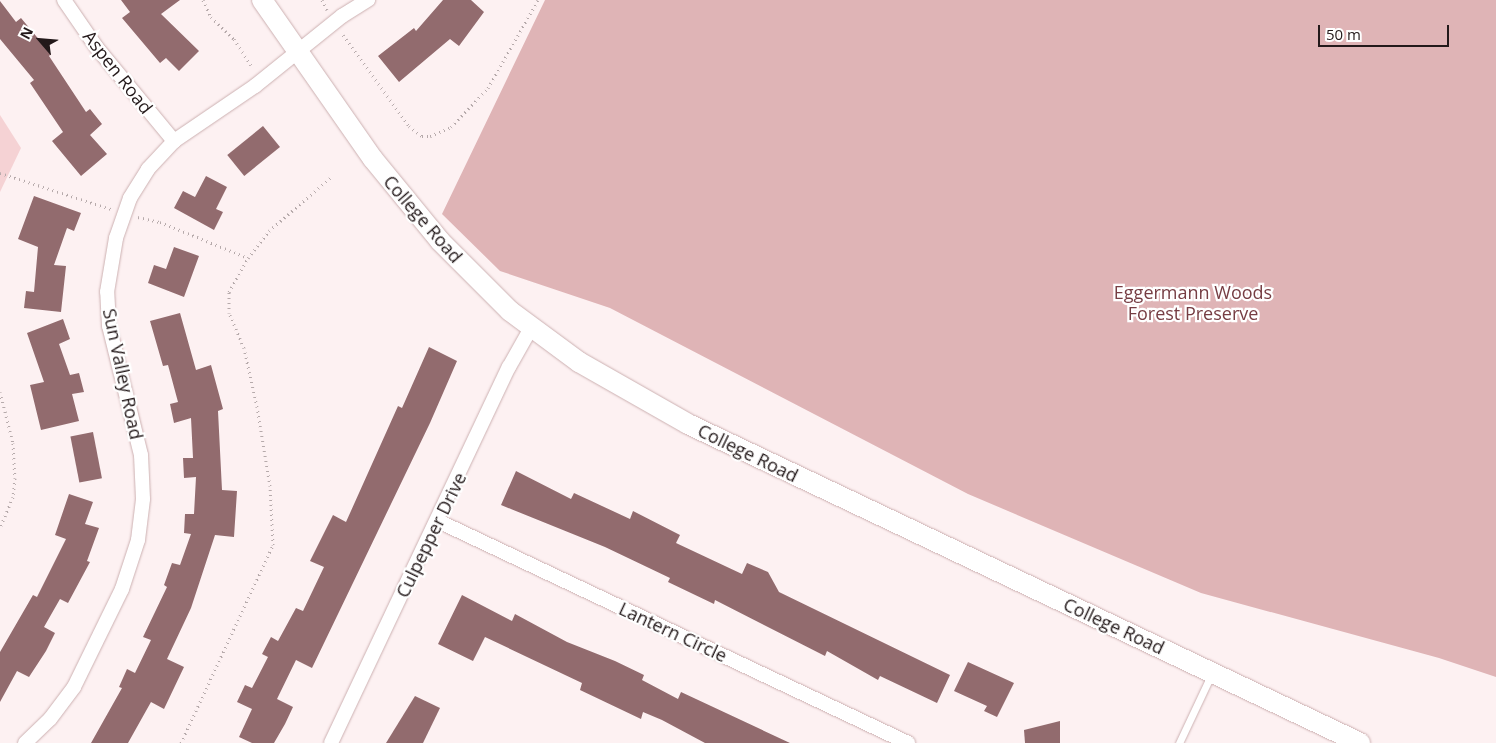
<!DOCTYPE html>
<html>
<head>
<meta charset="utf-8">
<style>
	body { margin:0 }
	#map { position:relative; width:1496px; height:743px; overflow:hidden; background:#fdf1f2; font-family:"Open Sans",sans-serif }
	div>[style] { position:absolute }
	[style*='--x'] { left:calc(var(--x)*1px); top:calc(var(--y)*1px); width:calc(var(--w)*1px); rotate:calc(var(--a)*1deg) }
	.green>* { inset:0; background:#f5d2d4 }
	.forest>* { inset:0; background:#dfb4b6 }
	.building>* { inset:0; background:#926b6e; transform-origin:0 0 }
	.path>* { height:3px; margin-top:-1.5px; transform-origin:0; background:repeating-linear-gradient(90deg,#b6aaab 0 1px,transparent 0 5px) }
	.roads { filter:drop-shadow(0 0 1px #ccb0b1) drop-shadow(0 0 1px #ccb0b1) }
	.service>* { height:7px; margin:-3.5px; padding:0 3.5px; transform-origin:3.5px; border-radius:3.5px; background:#fff }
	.minor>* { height:14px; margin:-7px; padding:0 7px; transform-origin:7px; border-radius:7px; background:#fff }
	.secondary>* { height:20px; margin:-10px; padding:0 10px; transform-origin:10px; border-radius:10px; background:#fff }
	span { translate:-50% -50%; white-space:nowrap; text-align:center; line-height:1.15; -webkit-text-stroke:4.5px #fff; paint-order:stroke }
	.street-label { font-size:18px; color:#23191a }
	.park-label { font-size:18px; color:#763d43 }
	.north { position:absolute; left:15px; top:15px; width:50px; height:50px; -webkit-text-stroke:4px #fff; paint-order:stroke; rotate:297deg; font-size:14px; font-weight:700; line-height:20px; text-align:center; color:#23191a }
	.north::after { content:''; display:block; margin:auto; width:18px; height:22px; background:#23191a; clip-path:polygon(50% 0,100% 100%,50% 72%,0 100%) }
	.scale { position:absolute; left:1318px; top:25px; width:131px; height:22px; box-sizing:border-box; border:2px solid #23191a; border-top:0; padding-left:6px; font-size:15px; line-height:18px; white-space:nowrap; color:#23191a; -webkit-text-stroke:4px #fff; paint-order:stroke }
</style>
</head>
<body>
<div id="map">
	<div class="green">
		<i style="clip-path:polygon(0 115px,21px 148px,0 192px)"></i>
	</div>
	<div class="forest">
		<i style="clip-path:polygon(545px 0,1496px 0,1496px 677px,1439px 658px,1201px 593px,968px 494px,610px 308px,500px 271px,442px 214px)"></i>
	</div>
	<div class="building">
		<i style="clip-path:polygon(121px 0,180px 0,161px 14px,199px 51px,179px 71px,166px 58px,160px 63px,122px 18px,130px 12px)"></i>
		<i style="clip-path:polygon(443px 0,471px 0,484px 12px,459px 46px,450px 39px,399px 82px,378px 56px,414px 28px,416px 31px)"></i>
		<i style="clip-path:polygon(0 1px,16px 22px,21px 18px,51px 54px,49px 56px,86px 112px,90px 109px,102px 124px,90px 135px,107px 154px,81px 176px,52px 141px,63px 132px,30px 83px,34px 80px,0 39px)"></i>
		<i style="left:263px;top:126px;width:27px;height:46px;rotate:51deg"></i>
		<i style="clip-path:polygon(206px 176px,227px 187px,216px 209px,223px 212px,214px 230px,174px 208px,183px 191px,195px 197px)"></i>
		<i style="clip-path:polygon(34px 196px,81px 213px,74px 231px,67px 228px,54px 265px,66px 266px,61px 312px,24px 308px,26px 291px,34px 292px,38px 247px,18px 239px)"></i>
		<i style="clip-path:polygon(174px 247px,199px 256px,184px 297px,148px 283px,154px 265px,166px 269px)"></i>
		<i style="clip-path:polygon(180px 313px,196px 370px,211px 365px,223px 409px,218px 411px,222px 490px,237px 491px,234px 537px,215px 535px,191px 608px,167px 659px,184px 667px,164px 709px,151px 702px,128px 743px,91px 743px,122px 688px,119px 687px,127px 669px,135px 673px,151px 640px,143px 637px,167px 587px,164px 585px,172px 563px,180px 565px,191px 534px,184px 533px,185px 514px,194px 514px,196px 477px,184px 478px,183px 458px,193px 458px,191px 418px,174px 423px,170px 404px,178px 402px,168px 365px,163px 366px,150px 321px)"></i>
		<i style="clip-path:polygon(63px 319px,70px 339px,59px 344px,70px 375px,79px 373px,84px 392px,72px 394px,79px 421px,41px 430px,30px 385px,44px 382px,27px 333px)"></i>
		<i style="clip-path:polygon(429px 347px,457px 361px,430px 423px,312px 668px,296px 660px,277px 699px,293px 707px,285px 724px,274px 743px,252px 743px,239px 737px,252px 709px,237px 702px,245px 685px,252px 688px,268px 657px,262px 654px,271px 637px,278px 641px,296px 608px,303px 611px,324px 567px,310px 561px,333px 515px,346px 522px,398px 406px,402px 408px)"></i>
		<i style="left:93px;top:432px;width:47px;height:23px;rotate:79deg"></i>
		<i style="clip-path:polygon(516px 471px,571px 499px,574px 493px,630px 519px,633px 511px,680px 535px,676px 543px,742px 574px,747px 563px,768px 572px,779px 592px,950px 675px,937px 703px,880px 676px,878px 680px,827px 651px,825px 656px,715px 600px,714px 604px,668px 582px,670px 578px,605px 547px,501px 505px)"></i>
		<i style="clip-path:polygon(69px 494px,93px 502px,85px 524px,99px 528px,87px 561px,90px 562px,68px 603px,60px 599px,44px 627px,55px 633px,46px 651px,29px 677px,17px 671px,0 702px,0 652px,33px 595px,37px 597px,66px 539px,55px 535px)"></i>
		<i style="clip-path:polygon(462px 595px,512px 621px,515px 614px,567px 642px,615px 661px,644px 675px,642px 680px,678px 699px,681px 692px,790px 743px,705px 743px,662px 720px,643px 712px,641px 719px,580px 690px,582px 683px,485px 637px,473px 661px,438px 644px)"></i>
		<i style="clip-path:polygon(968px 662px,1014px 683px,997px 717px,984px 711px,987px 706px,954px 691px)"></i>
		<i style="clip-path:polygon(415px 696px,440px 708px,423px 743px,386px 743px)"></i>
		<i style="clip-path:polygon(1060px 721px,1060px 743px,1025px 743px,1024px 730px)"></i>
	</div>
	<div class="path">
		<i style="--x:203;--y:0;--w:19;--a:65"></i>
		<i style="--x:211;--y:17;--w:32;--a:44"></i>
		<i style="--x:234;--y:39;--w:31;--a:57"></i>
		<i style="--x:322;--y:0;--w:11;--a:63"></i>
		<i style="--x:343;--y:35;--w:112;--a:54"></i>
		<i style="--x:409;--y:126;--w:16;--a:38"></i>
		<i style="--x:422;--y:136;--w:8;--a:0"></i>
		<i style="--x:430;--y:136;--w:23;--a:-23"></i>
		<i style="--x:451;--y:127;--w:54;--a:-46.5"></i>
		<i style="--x:488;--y:88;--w:101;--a:-60.4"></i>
		<i style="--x:0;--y:173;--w:117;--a:18"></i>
		<i style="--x:138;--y:217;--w:23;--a:13"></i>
		<i style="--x:160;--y:222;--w:95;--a:22.2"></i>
		<i style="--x:0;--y:392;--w:53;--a:75.7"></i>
		<i style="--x:13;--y:443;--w:35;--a:87"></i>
		<i style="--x:15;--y:478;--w:19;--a:96"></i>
		<i style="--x:13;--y:497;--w:34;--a:113"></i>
		<i style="--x:181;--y:743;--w:218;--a:-65.1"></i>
		<i style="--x:273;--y:545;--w:59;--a:-92.9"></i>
		<i style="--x:270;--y:486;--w:80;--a:-99.3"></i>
		<i style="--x:257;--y:407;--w:60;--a:-102.4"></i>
		<i style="--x:244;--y:348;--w:38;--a:-113"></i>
		<i style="--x:229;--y:313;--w:21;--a:-90"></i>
		<i style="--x:229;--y:292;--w:39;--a:-61"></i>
		<i style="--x:248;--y:258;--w:34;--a:-52"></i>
		<i style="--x:269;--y:231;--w:84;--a:-41.1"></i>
	</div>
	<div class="roads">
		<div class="service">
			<i style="--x:1179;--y:743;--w:77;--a:-64.8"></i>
		</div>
		<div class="minor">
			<i style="--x:64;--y:0;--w:58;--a:55.5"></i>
			<i style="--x:97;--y:48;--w:121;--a:50.4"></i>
			<i style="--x:438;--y:521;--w:520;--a:25.28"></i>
			<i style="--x:25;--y:743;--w:35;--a:-44"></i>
			<i style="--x:50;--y:719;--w:40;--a:-53"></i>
			<i style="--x:74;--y:687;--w:109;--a:-63.9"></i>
			<i style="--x:122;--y:589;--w:52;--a:-71.9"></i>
			<i style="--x:138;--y:540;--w:41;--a:-83"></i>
			<i style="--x:143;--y:499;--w:44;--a:-92.6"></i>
			<i style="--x:141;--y:455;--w:133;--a:-103.9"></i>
			<i style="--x:109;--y:326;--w:34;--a:-93"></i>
			<i style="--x:107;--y:292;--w:55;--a:-80.5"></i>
			<i style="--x:116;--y:238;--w:42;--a:-70.7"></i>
			<i style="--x:130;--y:198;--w:34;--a:-58"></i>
			<i style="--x:148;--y:169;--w:38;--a:-47"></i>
			<i style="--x:174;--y:141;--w:98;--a:-34.2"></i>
			<i style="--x:255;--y:86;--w:112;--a:-38.8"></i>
			<i style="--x:342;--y:16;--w:31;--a:-32"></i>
			<i style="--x:331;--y:743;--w:416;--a:-64.7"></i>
			<i style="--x:509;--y:367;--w:45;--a:-60.6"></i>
		</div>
		<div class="secondary">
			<i style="--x:262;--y:0;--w:194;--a:55.1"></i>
			<i style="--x:373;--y:159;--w:106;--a:50.7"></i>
			<i style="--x:440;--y:241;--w:99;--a:45"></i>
			<i style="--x:510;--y:311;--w:86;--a:36.5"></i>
			<i style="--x:579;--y:362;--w:125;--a:29.6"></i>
			<i style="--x:688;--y:424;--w:744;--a:25.39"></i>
		</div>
	</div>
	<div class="street-label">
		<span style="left:118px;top:72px;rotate:52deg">Aspen Road</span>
		<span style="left:423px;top:219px;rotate:49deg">College Road</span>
		<span style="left:123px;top:374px;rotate:78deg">Sun Valley Road</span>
		<span style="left:748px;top:453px;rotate:26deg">College Road</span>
		<span style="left:431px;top:535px;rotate:-64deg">Culpepper Drive</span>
		<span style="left:1114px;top:626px;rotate:25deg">College Road</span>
		<span style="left:673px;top:632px;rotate:25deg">Lantern Circle</span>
	</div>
	<div class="park-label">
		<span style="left:1193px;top:303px">Eggermann Woods<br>Forest Preserve</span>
	</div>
	<div class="north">N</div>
	<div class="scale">50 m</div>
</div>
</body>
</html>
